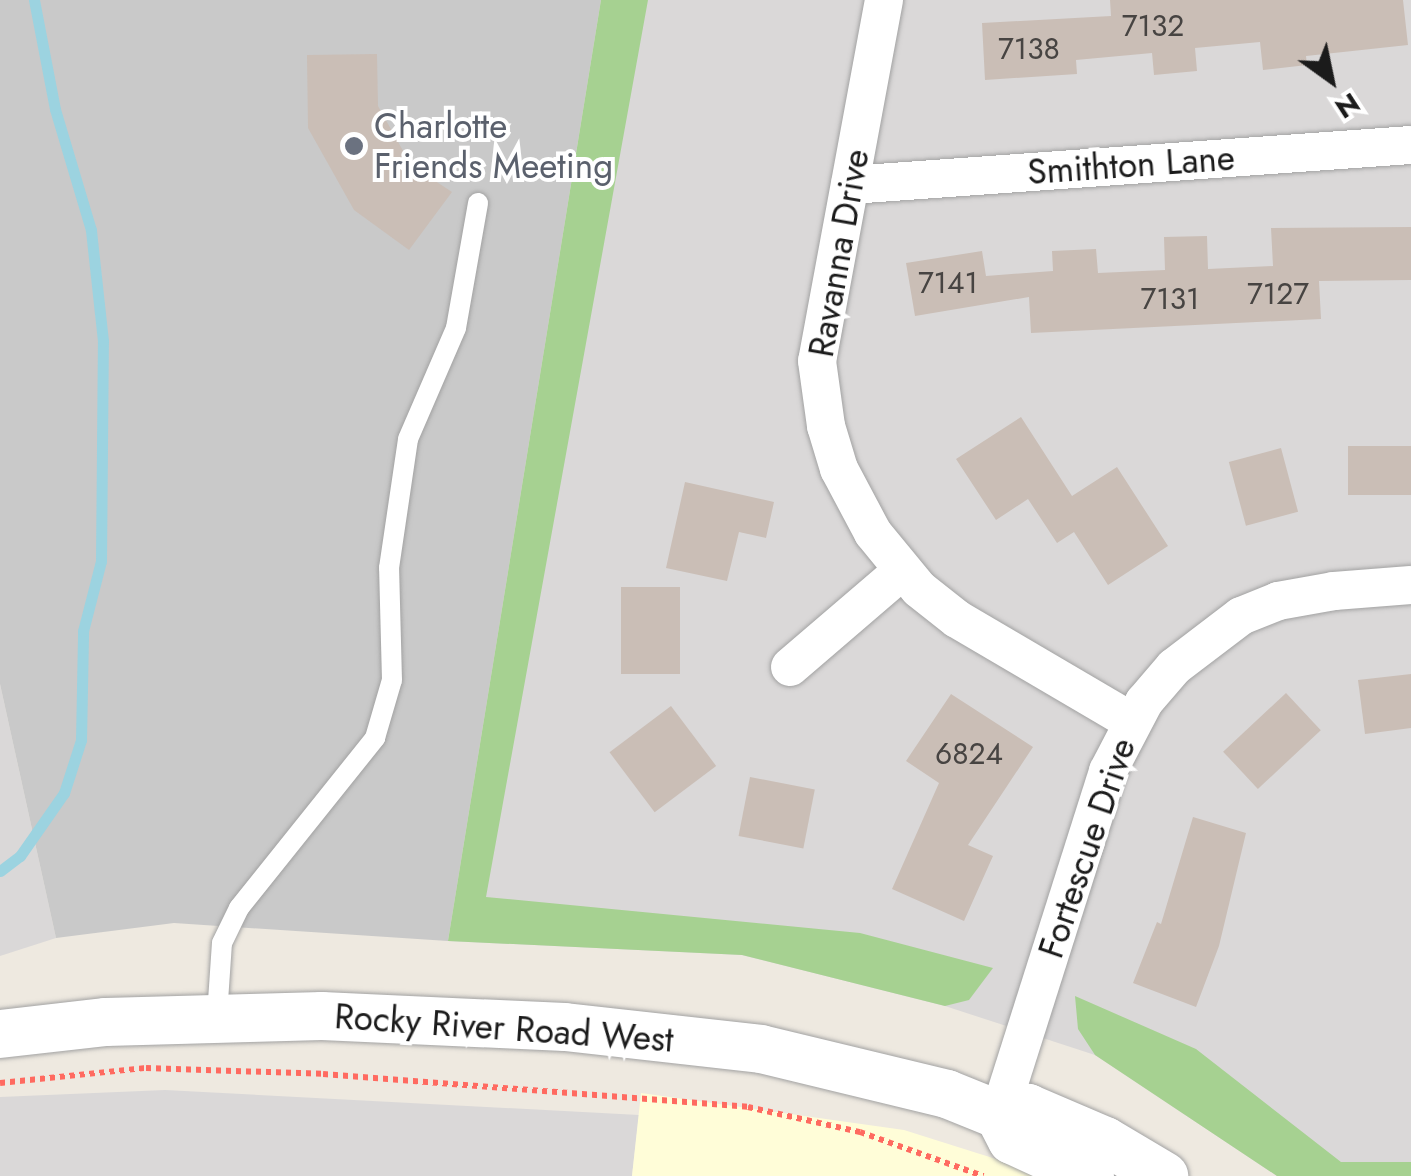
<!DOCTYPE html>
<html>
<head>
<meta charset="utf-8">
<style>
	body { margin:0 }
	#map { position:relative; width:1411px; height:1176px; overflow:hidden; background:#eee9e0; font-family:Jost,sans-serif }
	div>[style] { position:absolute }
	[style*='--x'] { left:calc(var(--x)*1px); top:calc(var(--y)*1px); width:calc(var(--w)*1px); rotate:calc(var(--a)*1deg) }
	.residential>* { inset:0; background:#dad8d8 }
	.education>* { inset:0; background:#fffdd8 }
	.religious>* { inset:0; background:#c9c9c9 }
	.forest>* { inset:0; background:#a6d191 }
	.stream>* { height:11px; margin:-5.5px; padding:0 5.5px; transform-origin:5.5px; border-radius:5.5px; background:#9cd3e0 }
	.building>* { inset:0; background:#cabeb6; transform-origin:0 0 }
	.path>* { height:6px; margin-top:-3px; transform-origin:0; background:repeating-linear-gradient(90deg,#ff6a60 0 5px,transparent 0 10px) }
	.roads { filter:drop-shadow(0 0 2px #a2a2a2) drop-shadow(0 0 2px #a2a2a2) }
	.service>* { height:20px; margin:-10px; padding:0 10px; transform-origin:10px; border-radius:10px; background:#fff }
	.minor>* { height:38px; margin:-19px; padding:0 19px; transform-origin:19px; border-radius:19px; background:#fff }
	.tertiary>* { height:48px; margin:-24px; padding:0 24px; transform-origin:24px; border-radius:24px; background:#fff }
	.dots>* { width:28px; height:28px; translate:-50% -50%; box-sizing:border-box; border:5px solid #fff; border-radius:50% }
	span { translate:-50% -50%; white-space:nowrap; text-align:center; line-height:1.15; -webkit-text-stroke:8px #fff; paint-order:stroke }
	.number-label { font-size:30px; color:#474442 }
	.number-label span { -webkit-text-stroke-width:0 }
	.worship-label { font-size:35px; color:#5b616d }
	.left { translate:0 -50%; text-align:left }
	.street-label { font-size:35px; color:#1b1b1b }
	.north { position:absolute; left:1281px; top:30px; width:100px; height:100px; -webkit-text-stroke:8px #fff; paint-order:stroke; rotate:147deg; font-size:28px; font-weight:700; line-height:40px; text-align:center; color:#1b1b1b }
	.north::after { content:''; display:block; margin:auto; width:35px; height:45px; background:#1b1b1b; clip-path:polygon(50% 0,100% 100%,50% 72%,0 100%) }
</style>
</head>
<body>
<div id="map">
	<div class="residential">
		<i style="clip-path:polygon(601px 0,1411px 0,1411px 1176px,1277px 1176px,1095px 1055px,945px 1006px,742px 955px,448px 941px)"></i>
		<i style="clip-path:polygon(0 684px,56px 938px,0 956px)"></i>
		<i style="clip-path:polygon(165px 1090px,639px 1115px,632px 1176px,0 1176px,0 1097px)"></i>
	</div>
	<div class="education">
		<i style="clip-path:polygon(641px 1093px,904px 1130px,1050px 1176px,632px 1176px)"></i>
	</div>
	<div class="religious">
		<i style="clip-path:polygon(0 0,601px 0,448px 941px,174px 923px,56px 938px,0 684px)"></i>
	</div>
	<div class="forest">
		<i style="clip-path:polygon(601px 0,648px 0,486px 897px,860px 933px,993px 968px,969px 1000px,945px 1006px,742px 955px,448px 941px)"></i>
		<i style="clip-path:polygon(1075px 996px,1196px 1049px,1341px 1162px,1411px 1162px,1411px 1176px,1277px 1176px,1095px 1055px,1078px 1029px)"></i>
	</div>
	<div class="stream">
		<i style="--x:0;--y:871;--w:25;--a:-37"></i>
		<i style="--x:20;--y:856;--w:77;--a:-55.1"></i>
		<i style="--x:64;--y:793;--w:56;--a:-72.2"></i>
		<i style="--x:81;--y:740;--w:109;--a:-88.9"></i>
		<i style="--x:83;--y:631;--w:72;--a:-75.6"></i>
		<i style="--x:101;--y:561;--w:220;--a:-89.5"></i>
		<i style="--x:103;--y:341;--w:112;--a:-96.2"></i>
		<i style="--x:91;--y:230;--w:126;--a:-106.6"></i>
		<i style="--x:55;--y:109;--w:111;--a:-100.9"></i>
	</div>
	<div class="building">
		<i style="clip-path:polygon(1110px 0,1403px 0,1408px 45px,1306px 56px,1307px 65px,1263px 70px,1260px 42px,1195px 48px,1197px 71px,1154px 75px,1152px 53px,1076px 60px,1077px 74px,985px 80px,982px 23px,1111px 16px)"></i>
		<i style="clip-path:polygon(377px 54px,378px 106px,411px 165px,452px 192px,409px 250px,354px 210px,308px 128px,307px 55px)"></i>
		<i style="clip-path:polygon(1411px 227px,1411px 280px,1319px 281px,1321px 319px,1031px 333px,1029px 297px,915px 316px,906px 263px,982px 251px,986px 276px,1053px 271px,1052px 251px,1096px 249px,1098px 273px,1165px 270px,1164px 237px,1207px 236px,1208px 269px,1273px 266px,1271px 228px)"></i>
		<i style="clip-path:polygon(1021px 417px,1072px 496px,1117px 467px,1168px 546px,1108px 585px,1074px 532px,1057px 543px,1028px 499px,996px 520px,956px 459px)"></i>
		<i style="left:1411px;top:446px;width:49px;height:63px;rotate:90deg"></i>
		<i style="left:1281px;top:448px;width:66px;height:54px;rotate:75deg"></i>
		<i style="clip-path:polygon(685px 482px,774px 502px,766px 538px,739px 532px,727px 581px,666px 568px)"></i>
		<i style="left:621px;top:587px;width:59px;height:87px"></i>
		<i style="clip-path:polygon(1411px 674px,1411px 728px,1365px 734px,1358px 680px)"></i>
		<i style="left:1286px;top:693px;width:51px;height:86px;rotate:47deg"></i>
		<i style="clip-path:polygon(951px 694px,1033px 747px,968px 845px,993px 856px,964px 921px,892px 889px,939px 783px,906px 761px)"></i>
		<i style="left:671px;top:706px;width:75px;height:77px;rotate:53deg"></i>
		<i style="left:750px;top:777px;width:66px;height:60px;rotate:11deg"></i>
		<i style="clip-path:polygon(1193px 817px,1246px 833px,1219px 946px,1196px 1007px,1133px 983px,1157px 922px,1161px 924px)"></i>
	</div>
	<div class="path">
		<i style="--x:0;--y:1083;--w:147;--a:-5.9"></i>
		<i style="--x:146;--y:1068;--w:177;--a:1.9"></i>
		<i style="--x:323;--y:1074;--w:426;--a:4.4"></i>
		<i style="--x:748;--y:1107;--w:115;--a:12.6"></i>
		<i style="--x:860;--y:1132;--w:131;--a:19.7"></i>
	</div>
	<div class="roads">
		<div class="service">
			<i style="--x:217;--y:1016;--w:73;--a:-86.1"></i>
			<i style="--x:222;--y:943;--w:39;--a:-64"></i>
			<i style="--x:239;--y:908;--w:218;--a:-51.3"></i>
			<i style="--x:375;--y:738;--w:60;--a:-73.7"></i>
			<i style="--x:392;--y:680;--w:112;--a:-91.5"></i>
			<i style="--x:389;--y:568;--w:130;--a:-81.6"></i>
			<i style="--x:408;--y:439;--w:121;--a:-66.6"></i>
			<i style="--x:456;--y:328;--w:127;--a:-80"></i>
		</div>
		<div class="minor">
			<i style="--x:884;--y:0;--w:367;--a:100.5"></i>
			<i style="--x:817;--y:361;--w:66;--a:82.1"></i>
			<i style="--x:826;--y:426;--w:45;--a:73.2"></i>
			<i style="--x:839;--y:469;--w:72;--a:62"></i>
			<i style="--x:873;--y:533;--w:72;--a:50.6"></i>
			<i style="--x:919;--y:589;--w:48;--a:38.3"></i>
			<i style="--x:957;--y:619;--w:202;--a:30.4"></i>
			<i style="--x:850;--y:185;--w:562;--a:-4.08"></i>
			<i style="--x:790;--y:667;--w:148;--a:-40.6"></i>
			<i style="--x:999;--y:1115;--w:361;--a:-72.4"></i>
			<i style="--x:1108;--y:771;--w:78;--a:-62.4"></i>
			<i style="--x:1144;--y:702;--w:46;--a:-49.4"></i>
			<i style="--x:1174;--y:667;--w:84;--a:-37.3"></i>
			<i style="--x:1241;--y:616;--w:40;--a:-22"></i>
			<i style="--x:1278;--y:601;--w:57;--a:-10.1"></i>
			<i style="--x:1334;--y:591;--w:77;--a:-4.5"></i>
		</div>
		<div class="tertiary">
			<i style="--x:0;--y:1034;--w:107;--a:-6.5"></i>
			<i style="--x:106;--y:1022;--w:216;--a:-1.6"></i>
			<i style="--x:322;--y:1016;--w:243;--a:2.6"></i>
			<i style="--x:565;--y:1027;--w:197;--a:6.4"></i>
			<i style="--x:761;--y:1049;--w:191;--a:13.6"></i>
			<i style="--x:947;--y:1094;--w:56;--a:22"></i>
			<i style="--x:999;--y:1115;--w:30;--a:-14"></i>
			<i style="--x:1028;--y:1108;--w:84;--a:23.2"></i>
			<i style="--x:1105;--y:1141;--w:69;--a:30.7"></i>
			<i style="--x:999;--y:1115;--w:28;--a:63"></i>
			<i style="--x:1012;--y:1140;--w:86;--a:24.8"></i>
		</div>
	</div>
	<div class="dots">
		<i style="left:354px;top:146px;background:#6b7280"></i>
	</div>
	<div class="number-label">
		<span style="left:1153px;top:26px">7132</span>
		<span style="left:1029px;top:49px">7138</span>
		<span style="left:948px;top:283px">7141</span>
		<span style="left:1278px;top:294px">7127</span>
		<span style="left:1170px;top:299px">7131</span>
		<span style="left:969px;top:754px">6824</span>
	</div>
	<div class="worship-label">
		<span class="left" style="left:374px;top:146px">Charlotte<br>Friends Meeting</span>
	</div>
	<div class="street-label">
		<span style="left:1131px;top:165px;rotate:-4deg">Smithton Lane</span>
		<span style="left:839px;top:253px;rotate:-80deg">Ravanna Drive</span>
		<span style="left:1087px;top:848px;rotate:-71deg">Fortescue Drive</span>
		<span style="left:504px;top:1028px;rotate:4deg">Rocky River Road West</span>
	</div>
	<div class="north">N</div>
</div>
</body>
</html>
